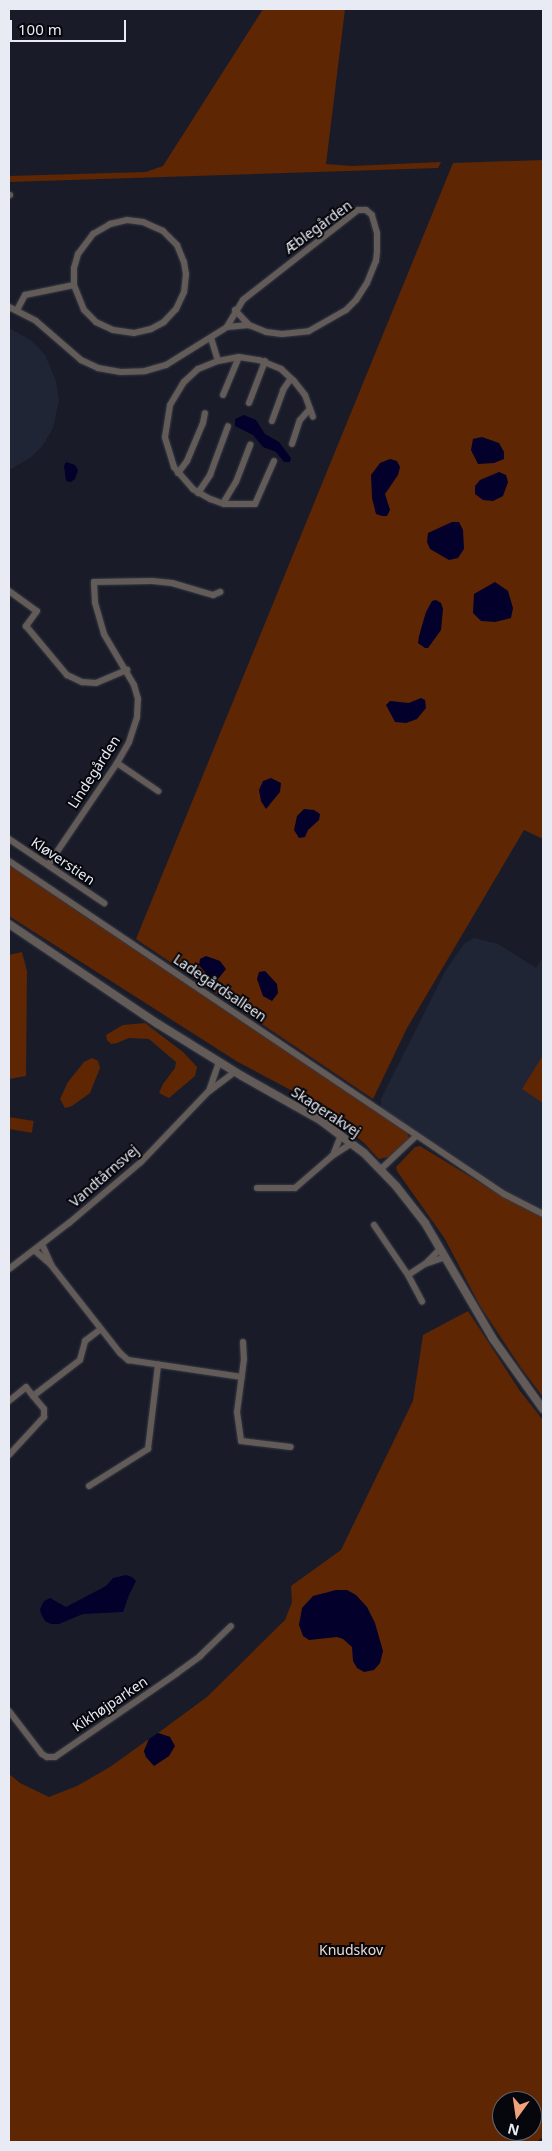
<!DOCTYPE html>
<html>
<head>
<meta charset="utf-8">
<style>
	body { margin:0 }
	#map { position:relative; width:552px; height:2151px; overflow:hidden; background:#191c28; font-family:"Noto Sans",sans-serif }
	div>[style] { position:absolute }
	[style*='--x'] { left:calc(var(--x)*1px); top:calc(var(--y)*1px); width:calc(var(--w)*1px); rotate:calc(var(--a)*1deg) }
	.built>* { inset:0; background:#202536 }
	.green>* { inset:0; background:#5f2603; transform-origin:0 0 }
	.water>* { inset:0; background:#03002b }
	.roads { filter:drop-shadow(0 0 1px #363945) drop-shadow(0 0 1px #363945) }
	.minor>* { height:6px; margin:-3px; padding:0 3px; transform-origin:3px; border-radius:3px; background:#625b58 }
	.tertiary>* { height:8px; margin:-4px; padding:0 4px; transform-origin:4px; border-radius:4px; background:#625b58 }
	span { translate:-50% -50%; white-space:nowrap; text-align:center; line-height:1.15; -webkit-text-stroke:4px #06070c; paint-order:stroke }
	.street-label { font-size:14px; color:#e9ebf4 }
	.park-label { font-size:14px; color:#f1dacf }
	.frame { position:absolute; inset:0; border:10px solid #e9ebf4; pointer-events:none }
	.north { position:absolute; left:492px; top:2091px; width:50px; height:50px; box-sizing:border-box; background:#06070c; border:1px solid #616269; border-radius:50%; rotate:194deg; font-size:14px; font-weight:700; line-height:20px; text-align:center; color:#e9ebf4 }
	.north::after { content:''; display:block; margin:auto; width:18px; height:22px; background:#f1a17c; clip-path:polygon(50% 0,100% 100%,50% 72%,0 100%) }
	.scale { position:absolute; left:10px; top:20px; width:116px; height:22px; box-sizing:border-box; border:2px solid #e9ebf4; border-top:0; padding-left:6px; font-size:15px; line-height:18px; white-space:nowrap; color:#e9ebf4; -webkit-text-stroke:4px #06070c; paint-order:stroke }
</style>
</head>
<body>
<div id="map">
	<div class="built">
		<i style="clip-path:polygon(9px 328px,32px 341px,45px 355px,56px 381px,59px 400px,53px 428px,43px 445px,30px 458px,9px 470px)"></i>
		<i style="clip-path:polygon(474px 938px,498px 944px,536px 968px,543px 957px,543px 1210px,505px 1192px,385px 1112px,381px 1106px,381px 1099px,446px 970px,464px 944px)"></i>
	</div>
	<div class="green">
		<i style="clip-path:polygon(263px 9px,345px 9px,326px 164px,352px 166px,441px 162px,438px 168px,9px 182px,9px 176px,146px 172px,163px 166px)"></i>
		<i style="clip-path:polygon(543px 160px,543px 839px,524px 830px,407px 1028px,373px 1099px,136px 939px,453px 163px)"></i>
		<i style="clip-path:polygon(9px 865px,407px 1132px,409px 1138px,389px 1157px,379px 1159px,364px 1143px,317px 1104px,238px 1062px,9px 916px)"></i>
		<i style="clip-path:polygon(22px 952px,27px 971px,26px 1076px,9px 1079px,9px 955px)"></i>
		<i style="clip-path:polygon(145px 1023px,183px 1052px,197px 1067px,195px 1076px,169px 1098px,159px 1093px,163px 1084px,175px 1068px,176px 1062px,149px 1039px,129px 1038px,117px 1043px,111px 1044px,107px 1040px,106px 1035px,123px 1025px)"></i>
		<i style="clip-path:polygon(543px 1055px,543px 1103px,522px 1089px)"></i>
		<i style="clip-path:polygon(92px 1058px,98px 1061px,100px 1068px,90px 1093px,72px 1106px,65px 1108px,60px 1099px,68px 1082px,84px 1062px)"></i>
		<i style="left:9px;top:1117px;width:25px;height:12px;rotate:9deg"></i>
		<i style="clip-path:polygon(420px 1146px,502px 1196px,543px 1216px,543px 1397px,521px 1368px,480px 1306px,445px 1239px,397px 1171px,396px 1167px,415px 1147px)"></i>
		<i style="clip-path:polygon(evenodd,468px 1311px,520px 1391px,543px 1420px,543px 2137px,536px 2142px,9px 2142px,9px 1774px,20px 1783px,49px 1797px,77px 1786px,110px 1767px,149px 1739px,144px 1751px,146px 1757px,154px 1765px,169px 1756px,170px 1737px,158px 1733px,207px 1697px,285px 1620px,292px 1602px,291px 1586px,341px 1550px,413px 1401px,423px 1335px,468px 1311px,502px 2101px,532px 2101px,532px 2131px,502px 2131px,502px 2101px)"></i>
	</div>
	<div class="water">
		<i style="clip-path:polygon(244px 415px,256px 420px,265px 434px,279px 442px,291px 458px,290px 462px,284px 462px,276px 452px,263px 447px,253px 435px,235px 426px,235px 419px)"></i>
		<i style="clip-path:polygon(482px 437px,499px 443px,504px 452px,504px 459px,494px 463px,478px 464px,471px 450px,473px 439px)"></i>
		<i style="clip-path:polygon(390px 459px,397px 461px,400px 467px,398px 475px,385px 494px,390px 510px,387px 516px,382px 516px,376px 514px,372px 498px,371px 475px,380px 463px)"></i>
		<i style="clip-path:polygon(66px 462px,75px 465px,78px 470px,75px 479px,71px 482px,66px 481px,64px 466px)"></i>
		<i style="clip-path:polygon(499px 472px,506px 475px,508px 482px,503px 496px,493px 501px,483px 500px,475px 494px,475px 486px,480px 480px)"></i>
		<i style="clip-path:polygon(452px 522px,459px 522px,463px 530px,464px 549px,458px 558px,449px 560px,430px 549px,427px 542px,428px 533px)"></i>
		<i style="clip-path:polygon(495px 582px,508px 591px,513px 608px,511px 618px,495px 622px,481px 621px,473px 613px,474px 594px)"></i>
		<i style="clip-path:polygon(436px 600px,441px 603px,443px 609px,441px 630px,428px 648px,425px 648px,418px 643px,419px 636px,426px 612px,432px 601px)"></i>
		<i style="clip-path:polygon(421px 698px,425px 700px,426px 708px,417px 719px,406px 723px,395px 722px,386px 705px,390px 701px,409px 703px)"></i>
		<i style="clip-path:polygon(271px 778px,281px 783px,280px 792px,266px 809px,261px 801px,259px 790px,263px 781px)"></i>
		<i style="clip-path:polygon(304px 809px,314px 810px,320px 814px,319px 820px,308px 830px,305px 837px,299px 838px,294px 830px,297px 816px)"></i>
		<i style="clip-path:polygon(206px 956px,220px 961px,226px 969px,218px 979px,208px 976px,199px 965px,200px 959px)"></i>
		<i style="clip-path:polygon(265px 971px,277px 984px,278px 993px,272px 1001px,263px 996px,257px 979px,259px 972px)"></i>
		<i style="clip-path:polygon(126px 1575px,132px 1577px,136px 1581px,129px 1595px,123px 1612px,83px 1614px,59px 1624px,51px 1624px,45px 1621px,41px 1614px,40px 1609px,44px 1601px,50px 1598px,66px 1607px,106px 1586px,113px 1578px)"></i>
		<i style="clip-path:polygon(336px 1590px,347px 1590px,356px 1595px,367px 1607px,375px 1623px,383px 1651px,380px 1663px,374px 1670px,364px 1672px,357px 1668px,353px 1661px,352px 1647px,343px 1639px,337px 1637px,309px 1640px,303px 1636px,299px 1625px,302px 1608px,313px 1596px)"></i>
		<i style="clip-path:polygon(158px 1733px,170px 1737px,175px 1746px,169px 1756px,154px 1766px,146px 1757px,144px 1751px,149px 1739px)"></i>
	</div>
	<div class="roads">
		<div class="minor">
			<i style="--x:9;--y:195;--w:1;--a:0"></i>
			<i style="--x:9;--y:307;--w:30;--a:27"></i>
			<i style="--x:36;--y:321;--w:60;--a:40.9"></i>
			<i style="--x:81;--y:360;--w:19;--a:25"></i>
			<i style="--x:98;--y:368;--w:23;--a:10"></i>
			<i style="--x:121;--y:372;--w:24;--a:-2"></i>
			<i style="--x:145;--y:371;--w:22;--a:-16"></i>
			<i style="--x:166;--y:365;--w:72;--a:-31.9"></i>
			<i style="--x:227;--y:327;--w:22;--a:-5"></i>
			<i style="--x:249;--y:325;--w:18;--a:22"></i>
			<i style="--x:266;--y:332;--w:16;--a:7"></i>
			<i style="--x:282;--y:334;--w:27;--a:-6"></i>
			<i style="--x:309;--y:331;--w:43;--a:-29.6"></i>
			<i style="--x:346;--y:310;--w:14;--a:-45"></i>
			<i style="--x:356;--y:300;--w:20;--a:-57"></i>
			<i style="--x:367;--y:283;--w:24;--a:-68"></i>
			<i style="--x:376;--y:261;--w:10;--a:-84"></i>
			<i style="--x:377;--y:251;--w:18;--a:-90"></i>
			<i style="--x:377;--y:233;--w:19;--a:-106"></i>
			<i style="--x:372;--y:215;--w:8;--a:-140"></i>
			<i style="--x:366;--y:210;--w:8;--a:180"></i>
			<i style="--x:358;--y:210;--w:146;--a:142"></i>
			<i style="--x:243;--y:300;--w:31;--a:121"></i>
			<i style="--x:17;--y:310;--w:17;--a:-62"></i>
			<i style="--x:25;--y:295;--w:50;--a:-11.5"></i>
			<i style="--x:74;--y:285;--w:17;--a:-90"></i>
			<i style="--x:74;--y:268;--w:15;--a:-74"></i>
			<i style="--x:78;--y:254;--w:25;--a:-53"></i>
			<i style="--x:93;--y:234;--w:20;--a:-30"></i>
			<i style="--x:110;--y:224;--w:17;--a:-13"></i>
			<i style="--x:127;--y:220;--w:16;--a:7"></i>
			<i style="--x:143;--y:222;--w:22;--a:24"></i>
			<i style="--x:163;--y:231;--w:20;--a:45"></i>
			<i style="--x:177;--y:245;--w:18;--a:68"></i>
			<i style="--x:184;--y:262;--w:12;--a:81"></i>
			<i style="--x:186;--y:274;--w:18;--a:96"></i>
			<i style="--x:184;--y:292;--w:19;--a:115"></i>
			<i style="--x:176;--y:309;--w:18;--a:133"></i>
			<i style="--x:164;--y:322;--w:15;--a:152"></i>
			<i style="--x:151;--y:329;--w:17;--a:167"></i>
			<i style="--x:134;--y:333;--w:21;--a:-172"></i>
			<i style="--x:113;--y:330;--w:19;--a:-155"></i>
			<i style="--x:96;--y:322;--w:17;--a:-135"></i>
			<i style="--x:84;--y:310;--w:27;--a:-112"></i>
			<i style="--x:235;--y:310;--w:21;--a:47"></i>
			<i style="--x:211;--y:338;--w:24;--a:73"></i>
			<i style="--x:223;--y:395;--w:41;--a:-67.2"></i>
			<i style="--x:249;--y:403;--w:45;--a:-69.1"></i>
			<i style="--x:272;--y:421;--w:33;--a:-70"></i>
			<i style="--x:283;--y:390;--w:14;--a:-56"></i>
			<i style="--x:292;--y:444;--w:25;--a:-72"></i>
			<i style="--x:300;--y:420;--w:15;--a:-48"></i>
			<i style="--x:274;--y:461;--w:47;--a:113.8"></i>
			<i style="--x:255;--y:504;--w:31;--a:180"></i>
			<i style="--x:224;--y:504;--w:15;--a:-160"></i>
			<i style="--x:210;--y:499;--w:20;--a:-150"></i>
			<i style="--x:193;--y:489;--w:29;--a:-131"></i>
			<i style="--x:174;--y:467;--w:31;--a:-107"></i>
			<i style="--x:165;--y:437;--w:32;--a:-81"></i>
			<i style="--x:170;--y:405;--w:27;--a:-59"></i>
			<i style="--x:184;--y:382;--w:19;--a:-43"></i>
			<i style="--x:198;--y:369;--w:22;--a:-22"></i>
			<i style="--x:218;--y:361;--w:21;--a:-11"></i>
			<i style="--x:239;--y:357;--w:20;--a:9"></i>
			<i style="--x:259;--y:360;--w:24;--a:22"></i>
			<i style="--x:281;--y:369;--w:18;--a:43"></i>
			<i style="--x:294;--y:381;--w:18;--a:52"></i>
			<i style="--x:305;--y:395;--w:23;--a:70"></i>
			<i style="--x:178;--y:473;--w:15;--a:-53"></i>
			<i style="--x:187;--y:461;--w:41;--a:-67.2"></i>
			<i style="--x:203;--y:423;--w:10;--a:-79"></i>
			<i style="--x:198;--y:493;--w:22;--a:-56"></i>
			<i style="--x:210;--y:475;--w:52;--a:-69.8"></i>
			<i style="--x:224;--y:504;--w:4;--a:-76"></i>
			<i style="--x:225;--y:500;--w:21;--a:-59"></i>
			<i style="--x:236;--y:482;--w:40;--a:-69"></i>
			<i style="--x:9;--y:591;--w:34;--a:36"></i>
			<i style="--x:37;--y:611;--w:19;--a:126"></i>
			<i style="--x:26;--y:626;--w:64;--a:50.1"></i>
			<i style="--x:67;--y:675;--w:17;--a:25"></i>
			<i style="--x:82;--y:682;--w:14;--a:4"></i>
			<i style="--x:96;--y:683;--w:34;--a:-23"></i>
			<i style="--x:117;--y:763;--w:50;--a:34.3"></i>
			<i style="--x:9;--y:839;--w:115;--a:34"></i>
			<i style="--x:9;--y:861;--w:597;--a:33.93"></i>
			<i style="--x:504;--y:1194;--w:44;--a:27.1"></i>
			<i style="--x:48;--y:865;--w:123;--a:-55.9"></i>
			<i style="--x:117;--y:763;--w:24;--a:-60"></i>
			<i style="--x:129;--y:742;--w:26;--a:-72"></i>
			<i style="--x:137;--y:717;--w:18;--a:-87"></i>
			<i style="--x:138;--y:699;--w:15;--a:-106"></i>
			<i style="--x:134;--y:685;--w:59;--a:-120.5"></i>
			<i style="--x:104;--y:634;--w:33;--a:-106"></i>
			<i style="--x:95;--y:602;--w:20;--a:-93"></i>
			<i style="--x:94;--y:582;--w:58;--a:-1"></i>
			<i style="--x:152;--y:581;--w:20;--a:6"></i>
			<i style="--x:172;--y:583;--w:43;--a:16.3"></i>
			<i style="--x:213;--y:595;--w:8;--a:-23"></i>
			<i style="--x:209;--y:1091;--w:31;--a:-71"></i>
			<i style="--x:333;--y:1155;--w:22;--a:-68"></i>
			<i style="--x:381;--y:1169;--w:48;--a:-43.3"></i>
			<i style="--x:257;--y:1188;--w:38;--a:0"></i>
			<i style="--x:295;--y:1188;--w:49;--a:-40.9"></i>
			<i style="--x:332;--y:1156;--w:24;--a:-33"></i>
			<i style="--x:374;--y:1225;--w:60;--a:55.8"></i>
			<i style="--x:408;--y:1275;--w:30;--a:62"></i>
			<i style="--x:42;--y:1244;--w:22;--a:66"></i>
			<i style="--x:34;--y:1250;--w:23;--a:41"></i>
			<i style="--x:51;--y:1265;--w:112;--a:51.9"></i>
			<i style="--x:120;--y:1353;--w:11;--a:41"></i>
			<i style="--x:128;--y:1360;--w:115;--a:8.5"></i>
			<i style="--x:427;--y:1262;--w:18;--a:-45"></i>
			<i style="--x:9;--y:1269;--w:76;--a:-37.5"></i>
			<i style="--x:69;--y:1223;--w:94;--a:-40.3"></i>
			<i style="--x:141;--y:1162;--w:97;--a:-46.3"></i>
			<i style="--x:208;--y:1092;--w:34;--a:-37"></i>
			<i style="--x:408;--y:1275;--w:20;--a:-33"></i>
			<i style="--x:425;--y:1264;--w:21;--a:-19"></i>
			<i style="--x:243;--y:1342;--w:17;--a:87"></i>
			<i style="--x:244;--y:1359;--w:53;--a:97.5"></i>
			<i style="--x:237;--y:1412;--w:29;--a:82"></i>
			<i style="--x:241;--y:1441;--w:50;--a:6.8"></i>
			<i style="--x:9;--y:1401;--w:22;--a:-39"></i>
			<i style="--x:26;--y:1387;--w:11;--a:52"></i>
			<i style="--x:33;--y:1396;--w:59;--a:-37.5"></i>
			<i style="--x:80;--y:1360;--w:20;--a:-75"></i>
			<i style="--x:85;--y:1341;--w:20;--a:-37"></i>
			<i style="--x:9;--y:1455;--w:52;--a:-47.4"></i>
			<i style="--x:44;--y:1417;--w:8;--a:-90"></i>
			<i style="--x:44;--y:1409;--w:17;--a:-130"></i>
			<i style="--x:89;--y:1486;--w:70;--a:-32.1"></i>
			<i style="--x:148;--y:1449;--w:85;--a:-83.2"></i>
			<i style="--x:9;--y:1711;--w:54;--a:52.5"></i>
			<i style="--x:42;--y:1754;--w:6;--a:31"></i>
			<i style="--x:47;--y:1757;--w:8;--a:0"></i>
			<i style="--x:55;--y:1757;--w:148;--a:-34.5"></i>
			<i style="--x:177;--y:1673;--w:29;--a:-36"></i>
			<i style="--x:200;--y:1656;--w:43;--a:-44.1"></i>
		</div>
		<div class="tertiary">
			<i style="--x:9;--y:924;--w:179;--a:33.9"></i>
			<i style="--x:158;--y:1024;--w:99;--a:31.8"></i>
			<i style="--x:242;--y:1076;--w:90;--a:29.4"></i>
			<i style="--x:320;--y:1120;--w:55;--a:36.9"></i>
			<i style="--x:364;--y:1153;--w:46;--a:45.9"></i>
			<i style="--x:396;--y:1186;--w:47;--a:51.9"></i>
			<i style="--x:425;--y:1223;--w:134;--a:59.6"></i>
			<i style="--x:493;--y:1339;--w:86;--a:54.5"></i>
		</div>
	</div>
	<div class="street-label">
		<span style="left:318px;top:227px;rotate:-36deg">Æblegården</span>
		<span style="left:94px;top:772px;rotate:-57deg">Lindegården</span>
		<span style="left:63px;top:861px;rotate:34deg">Kløverstien</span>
		<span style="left:220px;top:988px;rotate:34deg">Ladegårdsalleen</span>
		<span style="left:326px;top:1112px;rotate:33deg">Skagerakvej</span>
		<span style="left:104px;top:1176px;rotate:-41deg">Vandtårnsvej</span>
		<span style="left:110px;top:1704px;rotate:-34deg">Kikhøjparken</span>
	</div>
	<div class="park-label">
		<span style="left:351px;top:1950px">Knudskov</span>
	</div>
	<div class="frame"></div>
	<div class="north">N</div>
	<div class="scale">100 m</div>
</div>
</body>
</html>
